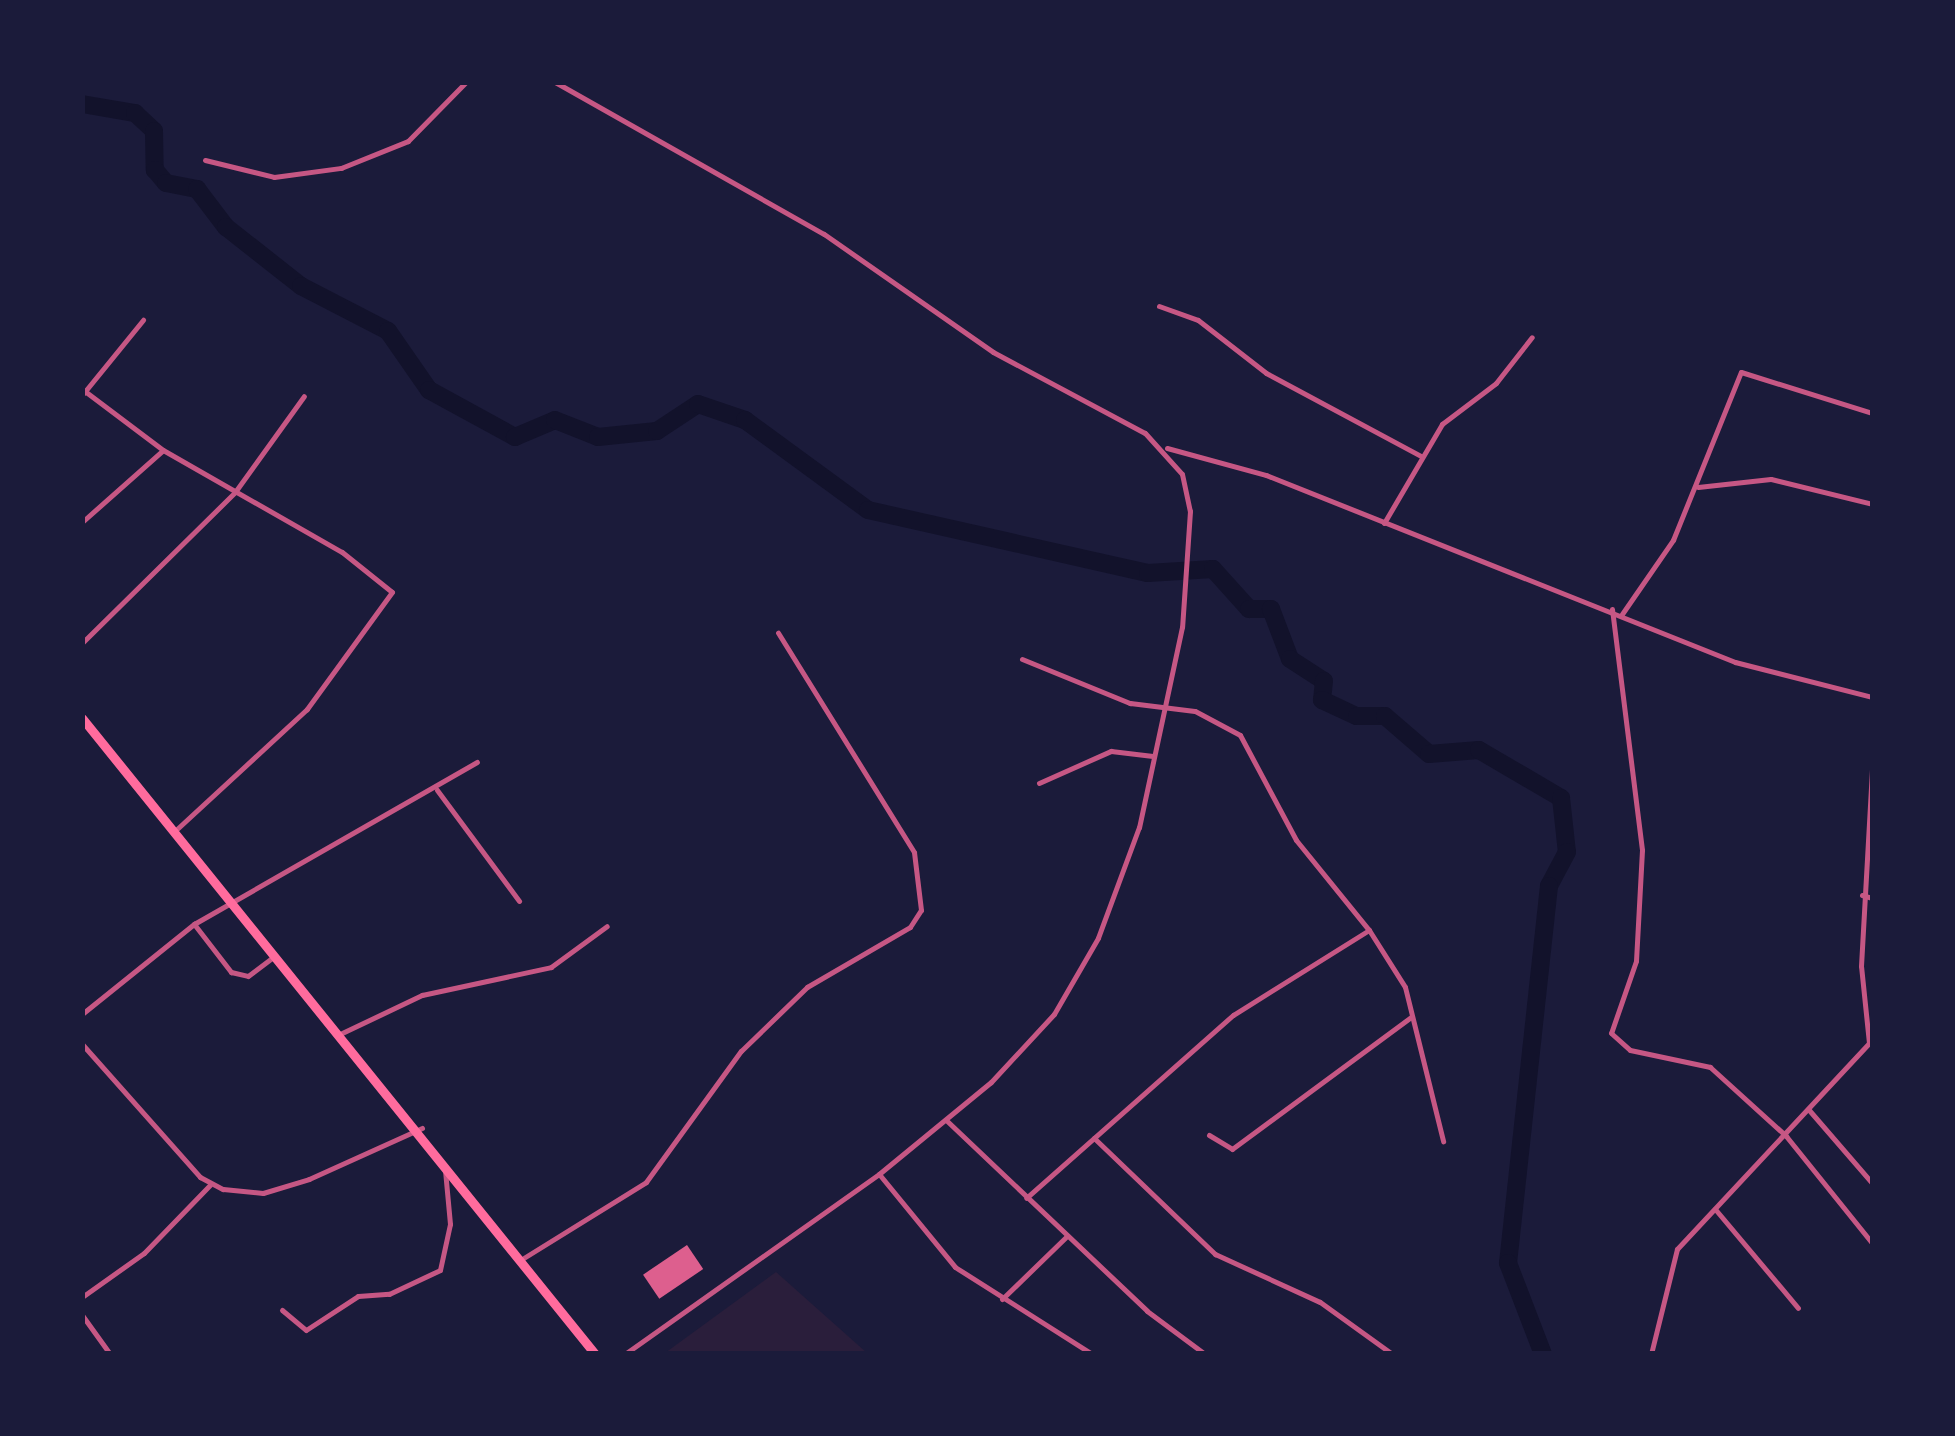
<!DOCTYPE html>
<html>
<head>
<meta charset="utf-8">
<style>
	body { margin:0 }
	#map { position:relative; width:1955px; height:1436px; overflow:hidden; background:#1b1b3a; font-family:"PT Sans",sans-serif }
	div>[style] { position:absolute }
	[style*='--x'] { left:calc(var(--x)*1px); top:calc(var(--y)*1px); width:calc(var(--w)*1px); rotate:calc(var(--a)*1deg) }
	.green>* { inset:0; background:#2a1e3b }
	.river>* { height:18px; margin:-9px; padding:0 9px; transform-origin:9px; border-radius:9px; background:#12122b }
	.building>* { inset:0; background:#dd5f8e; transform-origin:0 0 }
	.minor>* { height:5px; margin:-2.5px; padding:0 2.5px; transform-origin:2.5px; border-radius:2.5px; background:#c65784 }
	.primary>* { height:9px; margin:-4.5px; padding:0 4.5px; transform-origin:4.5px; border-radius:4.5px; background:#ff6b9d }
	span { translate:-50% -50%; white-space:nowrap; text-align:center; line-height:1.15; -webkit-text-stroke:10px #1b1b3a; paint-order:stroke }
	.frame { position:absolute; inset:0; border:85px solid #1b1b3a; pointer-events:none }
</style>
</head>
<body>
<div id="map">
	<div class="green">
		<i style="clip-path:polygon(776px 1272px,867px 1353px,665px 1353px)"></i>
	</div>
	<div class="river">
		<i style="--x:82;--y:104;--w:54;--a:9.6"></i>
		<i style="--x:135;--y:113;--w:26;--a:43"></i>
		<i style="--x:154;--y:131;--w:39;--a:89"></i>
		<i style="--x:155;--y:170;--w:17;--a:50"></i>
		<i style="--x:166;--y:183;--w:32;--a:11"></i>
		<i style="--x:197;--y:189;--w:48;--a:52.7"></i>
		<i style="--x:226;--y:227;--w:95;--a:38.2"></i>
		<i style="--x:301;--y:286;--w:98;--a:27.3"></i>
		<i style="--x:388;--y:331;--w:72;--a:55.2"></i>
		<i style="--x:429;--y:390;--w:98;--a:28.7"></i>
		<i style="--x:515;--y:437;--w:43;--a:-23"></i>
		<i style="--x:555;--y:420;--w:46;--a:21.6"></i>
		<i style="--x:598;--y:437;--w:59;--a:-5.8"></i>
		<i style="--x:657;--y:431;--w:49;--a:-33.4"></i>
		<i style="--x:698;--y:404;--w:50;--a:18.8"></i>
		<i style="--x:745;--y:420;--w:152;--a:36.2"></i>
		<i style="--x:868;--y:510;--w:287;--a:12.7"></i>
		<i style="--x:1148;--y:573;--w:65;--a:-3.5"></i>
		<i style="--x:1213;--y:569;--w:54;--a:48"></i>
		<i style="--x:1249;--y:609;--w:22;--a:0"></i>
		<i style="--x:1271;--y:609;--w:53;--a:69.2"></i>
		<i style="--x:1290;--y:659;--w:40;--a:32.9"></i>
		<i style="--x:1324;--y:681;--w:19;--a:96"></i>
		<i style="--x:1322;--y:700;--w:38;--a:25"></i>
		<i style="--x:1357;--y:716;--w:28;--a:0"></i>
		<i style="--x:1385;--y:716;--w:58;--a:40.8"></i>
		<i style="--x:1429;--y:754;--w:50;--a:-4.6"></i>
		<i style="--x:1479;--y:750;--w:95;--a:30.3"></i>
		<i style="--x:1561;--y:798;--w:54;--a:83.7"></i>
		<i style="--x:1567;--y:852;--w:38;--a:118"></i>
		<i style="--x:1549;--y:886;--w:379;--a:96.2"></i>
		<i style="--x:1508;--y:1263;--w:97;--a:69"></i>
	</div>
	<div class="building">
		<i style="left:687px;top:1245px;width:29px;height:53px;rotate:56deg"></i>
	</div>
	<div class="minor">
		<i style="--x:555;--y:82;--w:309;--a:29.5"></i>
		<i style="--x:824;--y:234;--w:206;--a:34.9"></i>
		<i style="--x:993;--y:352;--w:172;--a:28.1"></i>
		<i style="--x:1145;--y:433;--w:55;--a:47.9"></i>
		<i style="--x:1182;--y:474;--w:38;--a:78"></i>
		<i style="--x:1190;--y:511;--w:116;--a:93.9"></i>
		<i style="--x:1182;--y:627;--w:205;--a:102.1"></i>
		<i style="--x:1139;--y:827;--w:118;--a:110.3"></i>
		<i style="--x:1098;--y:938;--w:88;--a:120.1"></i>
		<i style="--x:1054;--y:1014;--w:93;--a:132.8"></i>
		<i style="--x:991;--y:1082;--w:145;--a:140.6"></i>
		<i style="--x:879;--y:1174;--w:311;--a:144.7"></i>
		<i style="--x:205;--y:160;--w:71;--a:13.8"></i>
		<i style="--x:274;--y:177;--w:68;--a:-7.7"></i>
		<i style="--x:341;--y:168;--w:72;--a:-21.9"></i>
		<i style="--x:408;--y:141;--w:83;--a:-45.5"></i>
		<i style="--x:1159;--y:306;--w:41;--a:19.7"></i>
		<i style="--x:1198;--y:320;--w:86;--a:37.9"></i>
		<i style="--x:1266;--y:373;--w:176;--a:28.2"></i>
		<i style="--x:82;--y:389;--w:101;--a:37"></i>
		<i style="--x:163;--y:450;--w:206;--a:29.7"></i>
		<i style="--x:342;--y:552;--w:64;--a:38.7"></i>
		<i style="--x:392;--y:592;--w:145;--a:126"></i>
		<i style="--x:307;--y:709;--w:177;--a:137.3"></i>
		<i style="--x:82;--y:395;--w:97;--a:-50.9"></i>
		<i style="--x:1167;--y:448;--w:103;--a:15.3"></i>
		<i style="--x:1266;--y:475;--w:505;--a:21.74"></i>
		<i style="--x:1735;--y:662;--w:141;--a:14.3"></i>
		<i style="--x:1698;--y:487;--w:73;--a:-6.3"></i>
		<i style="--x:1771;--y:479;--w:101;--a:13.8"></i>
		<i style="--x:82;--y:522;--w:108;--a:-41.6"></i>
		<i style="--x:1384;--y:523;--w:115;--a:-59.6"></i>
		<i style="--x:1442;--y:424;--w:68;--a:-37.2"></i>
		<i style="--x:1496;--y:383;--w:58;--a:-52"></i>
		<i style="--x:1612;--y:609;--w:243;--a:82.9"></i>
		<i style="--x:1642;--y:850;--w:111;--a:93.1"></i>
		<i style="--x:1636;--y:961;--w:76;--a:109.1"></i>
		<i style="--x:1611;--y:1033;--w:25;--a:42"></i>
		<i style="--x:1630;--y:1050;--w:82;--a:12"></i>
		<i style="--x:1710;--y:1067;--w:103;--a:42.2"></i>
		<i style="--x:1786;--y:1136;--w:137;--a:51.2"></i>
		<i style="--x:1622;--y:614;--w:90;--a:-55.4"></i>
		<i style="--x:1673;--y:540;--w:181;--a:-68"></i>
		<i style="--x:1741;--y:372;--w:137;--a:17.4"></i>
		<i style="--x:82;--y:643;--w:215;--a:-44.6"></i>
		<i style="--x:235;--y:492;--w:118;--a:-54.3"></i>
		<i style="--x:1022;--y:659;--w:117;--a:22.2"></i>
		<i style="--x:1130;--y:703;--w:65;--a:7"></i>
		<i style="--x:1195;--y:711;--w:51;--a:28.1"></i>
		<i style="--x:1240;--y:735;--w:119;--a:61.9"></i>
		<i style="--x:1296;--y:840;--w:116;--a:51"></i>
		<i style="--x:1369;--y:930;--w:160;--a:148"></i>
		<i style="--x:1233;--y:1015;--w:276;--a:138.5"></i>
		<i style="--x:1039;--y:783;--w:79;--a:-24"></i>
		<i style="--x:1111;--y:751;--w:42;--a:6.8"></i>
		<i style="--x:437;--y:790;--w:138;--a:53.5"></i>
		<i style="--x:1862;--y:895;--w:10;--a:17"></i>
		<i style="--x:194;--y:924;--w:61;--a:52.4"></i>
		<i style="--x:231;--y:972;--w:17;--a:13"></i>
		<i style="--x:248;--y:976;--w:34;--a:-37"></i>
		<i style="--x:1369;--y:930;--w:67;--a:57.7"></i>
		<i style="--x:1405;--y:987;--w:159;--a:76.1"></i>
		<i style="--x:82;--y:1014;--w:144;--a:-38.8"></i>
		<i style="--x:194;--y:924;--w:326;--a:-29.8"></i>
		<i style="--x:342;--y:1033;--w:89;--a:-25.4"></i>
		<i style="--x:422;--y:995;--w:132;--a:-12.2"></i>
		<i style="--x:551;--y:967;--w:69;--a:-36.2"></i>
		<i style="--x:82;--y:1044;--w:178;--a:48.4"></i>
		<i style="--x:200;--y:1177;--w:26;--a:28"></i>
		<i style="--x:223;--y:1189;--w:40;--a:5.7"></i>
		<i style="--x:263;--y:1193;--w:48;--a:-16.9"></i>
		<i style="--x:309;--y:1179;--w:124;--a:-24.3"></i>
		<i style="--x:1809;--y:1110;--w:96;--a:49.2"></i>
		<i style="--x:946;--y:1120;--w:277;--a:43.5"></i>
		<i style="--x:1147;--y:1311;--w:72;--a:36.6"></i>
		<i style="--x:1209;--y:1135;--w:27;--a:31"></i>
		<i style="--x:1232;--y:1149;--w:222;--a:-36.4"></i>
		<i style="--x:1094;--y:1138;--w:168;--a:43.8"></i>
		<i style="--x:1215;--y:1254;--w:115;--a:24.6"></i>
		<i style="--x:1320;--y:1302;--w:89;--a:35.8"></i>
		<i style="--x:879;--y:1174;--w:120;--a:50.7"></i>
		<i style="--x:955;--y:1267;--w:162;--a:32.4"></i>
		<i style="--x:1715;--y:1209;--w:129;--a:50"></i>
		<i style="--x:522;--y:1259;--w:146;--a:-31.8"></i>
		<i style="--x:646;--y:1182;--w:162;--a:-54.1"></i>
		<i style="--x:741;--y:1051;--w:92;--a:-44.1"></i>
		<i style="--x:807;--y:987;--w:119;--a:-30.2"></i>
		<i style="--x:910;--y:927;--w:20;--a:-57"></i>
		<i style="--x:921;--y:910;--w:58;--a:-96.9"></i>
		<i style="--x:914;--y:852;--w:258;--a:-121.8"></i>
		<i style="--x:82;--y:1297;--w:76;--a:-35.4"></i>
		<i style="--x:144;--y:1253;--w:95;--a:-45.9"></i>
		<i style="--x:1002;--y:1299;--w:89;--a:-44.1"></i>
		<i style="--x:282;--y:1310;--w:31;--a:40"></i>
		<i style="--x:306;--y:1330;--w:62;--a:-33.2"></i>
		<i style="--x:358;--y:1296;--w:31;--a:-4"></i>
		<i style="--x:389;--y:1294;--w:56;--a:-25.2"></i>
		<i style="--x:440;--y:1270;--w:47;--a:-77.7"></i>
		<i style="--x:450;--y:1224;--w:54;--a:-95.3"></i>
		<i style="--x:82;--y:1315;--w:48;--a:54.3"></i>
		<i style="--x:1651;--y:1354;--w:108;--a:-76.1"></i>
		<i style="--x:1677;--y:1249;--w:282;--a:-47"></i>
		<i style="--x:1869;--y:1043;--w:77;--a:-95.9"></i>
		<i style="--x:1861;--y:966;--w:198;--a:-86.8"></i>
	</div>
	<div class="primary">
		<i style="--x:82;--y:718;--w:817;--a:51.11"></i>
	</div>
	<div class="frame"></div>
</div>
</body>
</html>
